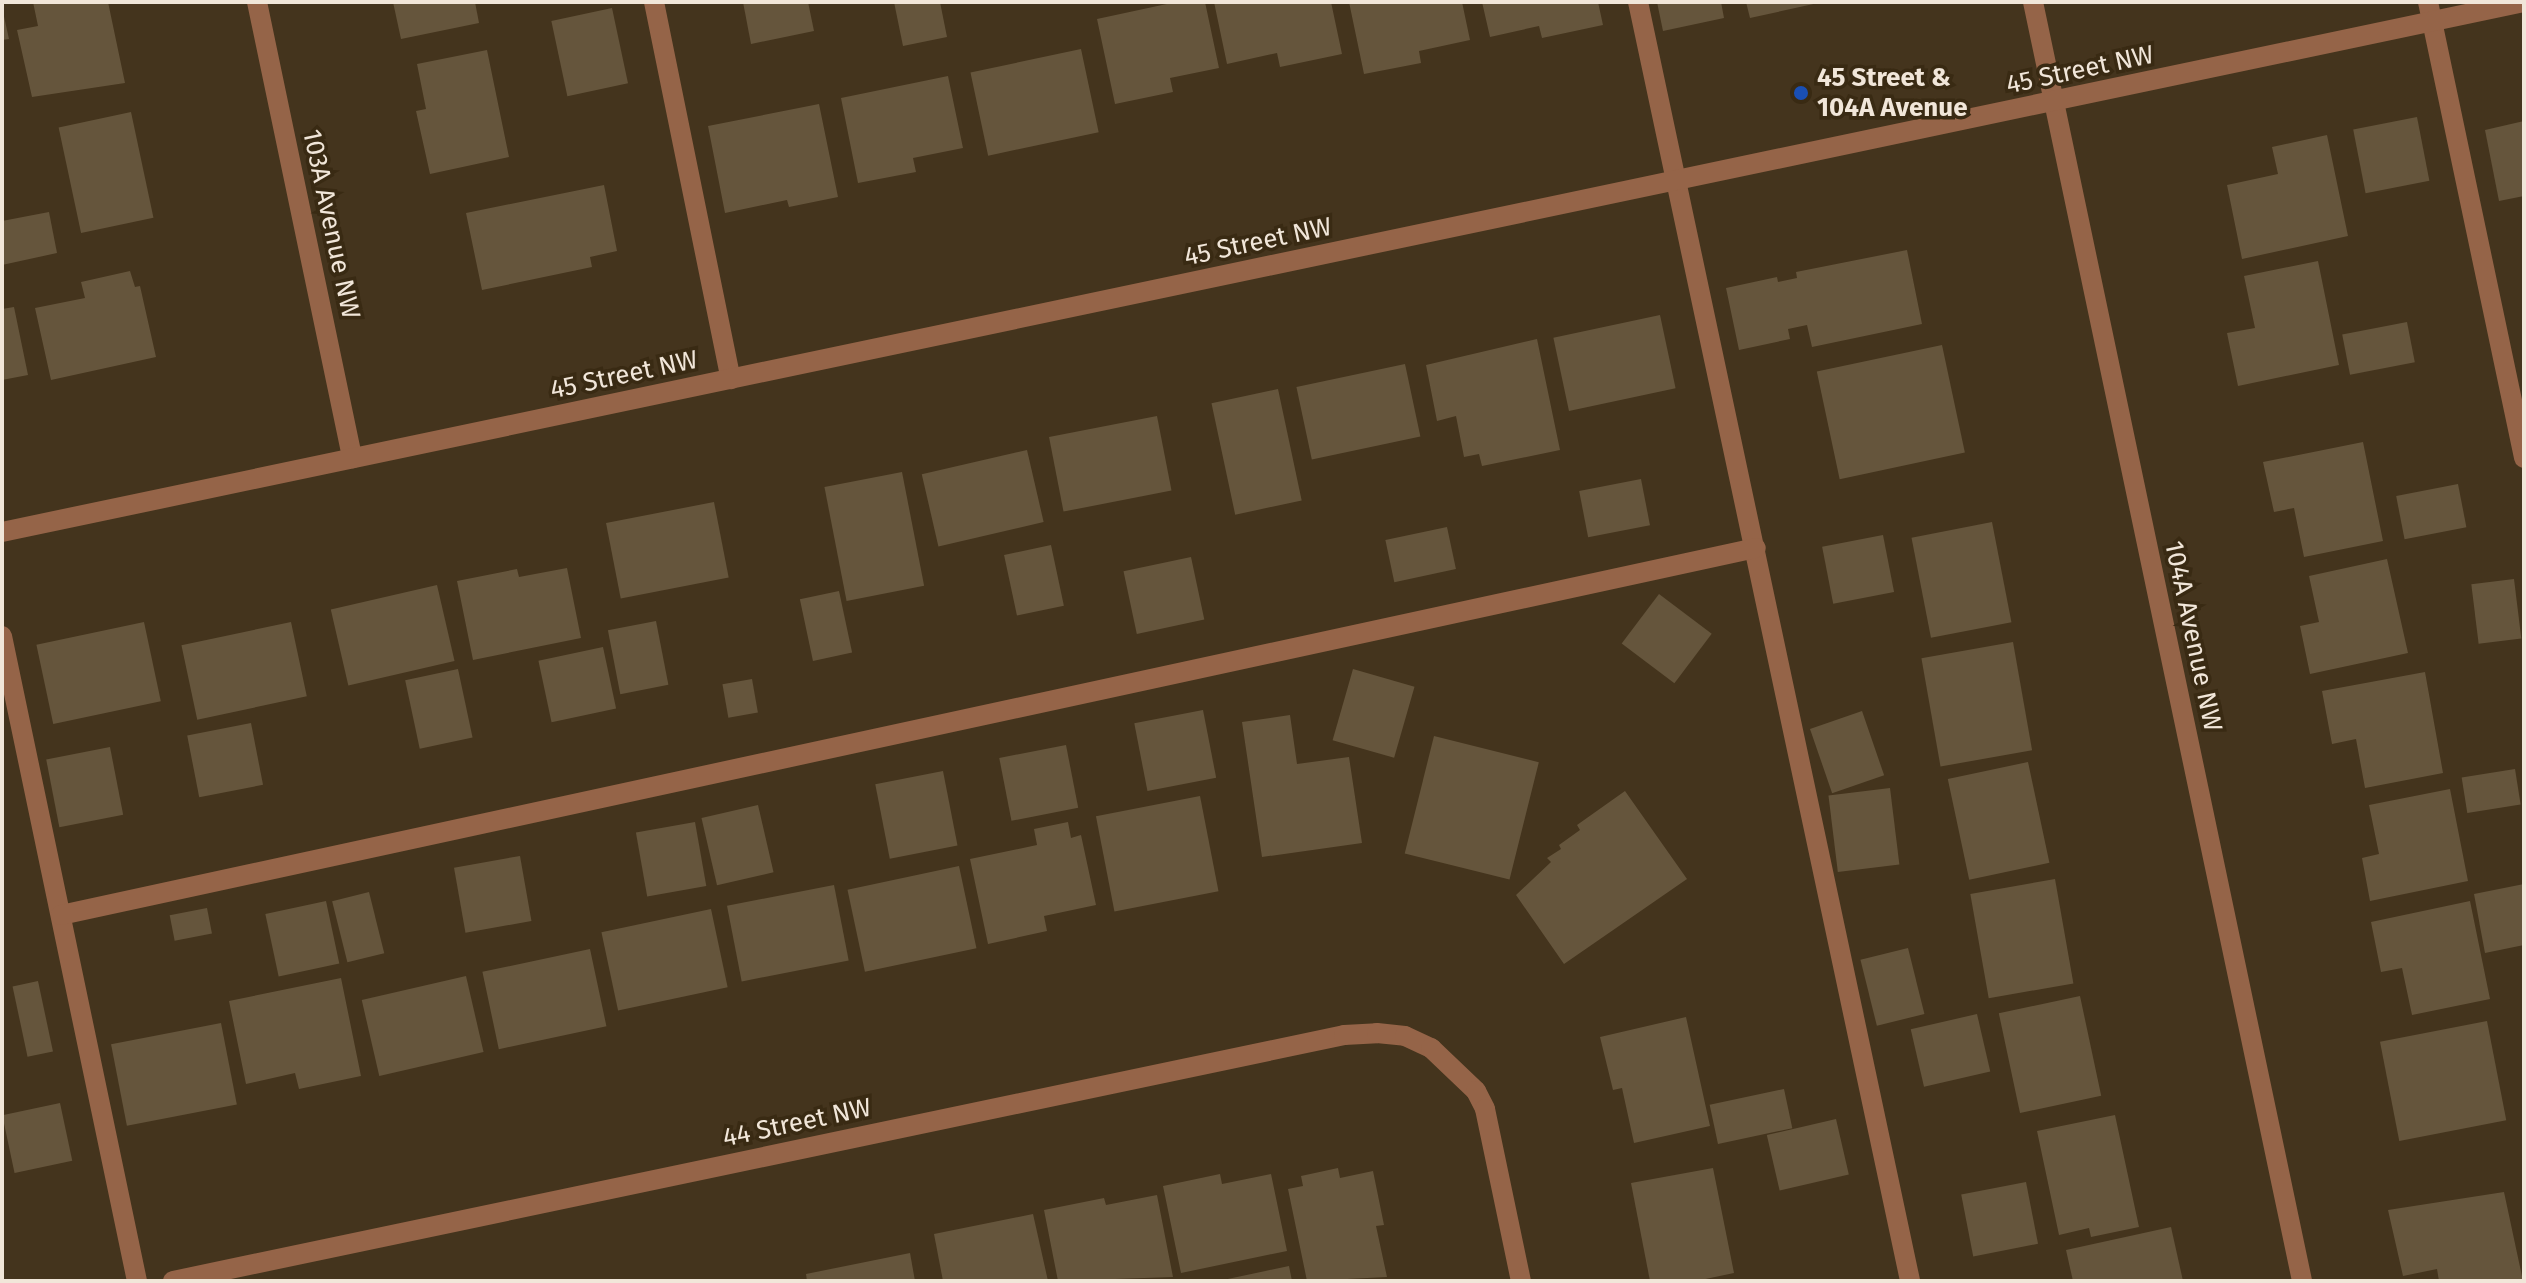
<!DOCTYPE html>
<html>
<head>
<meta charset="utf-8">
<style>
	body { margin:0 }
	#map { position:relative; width:2526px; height:1283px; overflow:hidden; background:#44341d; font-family:"Fira Sans",sans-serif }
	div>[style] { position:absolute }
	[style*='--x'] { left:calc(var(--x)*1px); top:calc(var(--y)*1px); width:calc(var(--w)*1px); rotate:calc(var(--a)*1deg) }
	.building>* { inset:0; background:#65553c; transform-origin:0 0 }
	.minor>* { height:20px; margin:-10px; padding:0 10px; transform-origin:10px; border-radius:10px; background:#956448 }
	.dots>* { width:22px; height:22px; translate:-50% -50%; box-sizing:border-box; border:4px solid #392a13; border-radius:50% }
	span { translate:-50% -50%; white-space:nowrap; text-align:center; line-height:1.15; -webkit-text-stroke:7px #392a13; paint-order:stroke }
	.street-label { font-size:26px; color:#f1e6d9 }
	.poi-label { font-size:26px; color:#f1e6d9; font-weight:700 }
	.left { translate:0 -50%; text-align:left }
	.frame { position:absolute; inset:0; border:4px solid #f1e6d9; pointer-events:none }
</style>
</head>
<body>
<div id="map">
	<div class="building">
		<i style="clip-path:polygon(33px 2px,108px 2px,125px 83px,32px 97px,17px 30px,38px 26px)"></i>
		<i style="clip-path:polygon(393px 2px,475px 2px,479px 23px,401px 39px)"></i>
		<i style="clip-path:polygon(743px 2px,808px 2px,814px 31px,751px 44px)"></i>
		<i style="clip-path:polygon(894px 2px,940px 2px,947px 37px,903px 46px)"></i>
		<i style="clip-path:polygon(1176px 2px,1205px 2px,1219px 68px,1170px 78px,1173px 92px,1115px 104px,1097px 19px)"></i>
		<i style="clip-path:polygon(1214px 2px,1331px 2px,1342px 54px,1280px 67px,1277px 53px,1227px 64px)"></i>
		<i style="clip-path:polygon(1349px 2px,1462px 2px,1470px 40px,1419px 51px,1421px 63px,1364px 74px)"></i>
		<i style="clip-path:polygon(1482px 2px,1598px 2px,1603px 25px,1542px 38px,1539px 26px,1490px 37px)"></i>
		<i style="clip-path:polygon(1657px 2px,1721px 2px,1724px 18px,1663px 31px)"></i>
		<i style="clip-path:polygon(1746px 2px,1818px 2px,1818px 3px,1750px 18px)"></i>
		<i style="left:612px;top:8px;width:77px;height:62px;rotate:78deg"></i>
		<i style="clip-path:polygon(3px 12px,9px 39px,2px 40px,2px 13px)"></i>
		<i style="left:1081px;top:49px;width:85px;height:113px;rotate:78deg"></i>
		<i style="clip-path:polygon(487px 50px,509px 157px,430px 174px,416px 111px,426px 109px,417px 64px)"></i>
		<i style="clip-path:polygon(948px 76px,963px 148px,913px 158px,916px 172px,858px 183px,841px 98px)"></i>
		<i style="clip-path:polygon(819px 104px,838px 197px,789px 207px,787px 200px,725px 213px,708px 126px)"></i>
		<i style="left:131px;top:112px;width:108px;height:74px;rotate:78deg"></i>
		<i style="left:2417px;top:117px;width:65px;height:65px;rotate:79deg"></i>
		<i style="clip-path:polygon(2524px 121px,2524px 196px,2499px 201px,2485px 130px)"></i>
		<i style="clip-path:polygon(2327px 135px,2348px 236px,2242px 259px,2227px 185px,2278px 174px,2272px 147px)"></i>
		<i style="clip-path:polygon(604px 185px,617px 251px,590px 257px,592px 267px,482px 290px,466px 213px)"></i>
		<i style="clip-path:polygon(49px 212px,57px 253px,2px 265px,2px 221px)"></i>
		<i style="clip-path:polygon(1907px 250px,1922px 324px,1812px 347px,1807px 325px,1788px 329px,1790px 339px,1739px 350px,1726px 288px,1777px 277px,1778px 282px,1797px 278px,1796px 272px)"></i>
		<i style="clip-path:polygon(2318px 261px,2339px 365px,2238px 386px,2227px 333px,2255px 328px,2244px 276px)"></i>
		<i style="clip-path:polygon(130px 271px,135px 287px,140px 286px,156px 357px,51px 380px,35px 308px,85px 298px,81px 282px)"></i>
		<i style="clip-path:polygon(14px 307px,28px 375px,2px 380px,2px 309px)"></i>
		<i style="left:1660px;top:315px;width:75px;height:109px;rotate:78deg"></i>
		<i style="left:2407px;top:322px;width:41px;height:66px;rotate:79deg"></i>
		<i style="clip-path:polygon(1537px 339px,1560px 450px,1482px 466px,1479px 454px,1464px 457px,1456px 416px,1437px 421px,1426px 365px)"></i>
		<i style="left:1942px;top:345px;width:110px;height:128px;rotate:78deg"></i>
		<i style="left:1405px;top:364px;width:74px;height:111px;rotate:78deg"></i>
		<i style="left:1278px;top:389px;width:114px;height:68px;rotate:78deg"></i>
		<i style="left:1157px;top:416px;width:76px;height:110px;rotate:79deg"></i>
		<i style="clip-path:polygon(2363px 442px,2383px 541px,2304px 557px,2294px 508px,2274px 512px,2263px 462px)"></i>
		<i style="left:1027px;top:450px;width:74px;height:108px;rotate:77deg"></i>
		<i style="left:902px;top:472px;width:116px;height:79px;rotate:79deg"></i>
		<i style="left:1641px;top:479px;width:47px;height:63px;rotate:79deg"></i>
		<i style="left:2458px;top:484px;width:44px;height:63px;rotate:79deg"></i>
		<i style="left:714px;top:502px;width:77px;height:110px;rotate:79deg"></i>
		<i style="left:1992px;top:522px;width:102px;height:82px;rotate:79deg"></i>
		<i style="left:1447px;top:527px;width:43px;height:63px;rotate:78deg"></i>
		<i style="left:1883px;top:535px;width:58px;height:62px;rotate:79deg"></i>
		<i style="left:1051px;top:545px;width:62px;height:48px;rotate:78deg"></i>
		<i style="left:1191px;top:557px;width:64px;height:69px;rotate:78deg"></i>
		<i style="clip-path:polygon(2387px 559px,2408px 653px,2310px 674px,2300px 626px,2319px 622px,2309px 576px)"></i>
		<i style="clip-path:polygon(567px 568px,581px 638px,473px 660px,457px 581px,517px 569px,519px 577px)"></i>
		<i style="left:2514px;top:579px;width:60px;height:43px;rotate:83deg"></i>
		<i style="left:437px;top:585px;width:78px;height:109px;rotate:77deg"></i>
		<i style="left:839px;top:591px;width:63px;height:40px;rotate:78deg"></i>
		<i style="left:1659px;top:594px;width:66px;height:62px;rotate:37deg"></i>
		<i style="left:656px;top:621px;width:65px;height:49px;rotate:79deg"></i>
		<i style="left:144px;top:622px;width:81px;height:110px;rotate:78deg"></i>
		<i style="left:291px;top:622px;width:76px;height:112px;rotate:78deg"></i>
		<i style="left:2013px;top:642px;width:110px;height:93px;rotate:80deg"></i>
		<i style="left:603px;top:647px;width:63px;height:66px;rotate:78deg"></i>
		<i style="left:458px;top:669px;width:70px;height:54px;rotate:78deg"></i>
		<i style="left:1353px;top:669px;width:64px;height:74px;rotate:16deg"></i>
		<i style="clip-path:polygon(2425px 672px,2443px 773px,2365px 788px,2356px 739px,2332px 744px,2322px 691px)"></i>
		<i style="left:752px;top:679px;width:34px;height:30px;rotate:80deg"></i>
		<i style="left:1203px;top:710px;width:69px;height:70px;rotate:79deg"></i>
		<i style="left:1862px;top:711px;width:68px;height:55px;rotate:71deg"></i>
		<i style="clip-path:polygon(1290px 715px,1297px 764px,1349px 757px,1362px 843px,1262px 857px,1242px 722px)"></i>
		<i style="left:251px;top:723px;width:63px;height:65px;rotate:79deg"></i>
		<i style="left:1434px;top:736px;width:108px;height:121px;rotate:14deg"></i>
		<i style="left:1066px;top:745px;width:64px;height:68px;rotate:79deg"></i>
		<i style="left:110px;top:747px;width:69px;height:65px;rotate:79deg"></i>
		<i style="left:2028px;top:762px;width:103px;height:82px;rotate:78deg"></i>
		<i style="left:2515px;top:769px;width:36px;height:54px;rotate:81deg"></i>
		<i style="left:943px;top:771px;width:76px;height:69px;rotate:79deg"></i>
		<i style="left:1890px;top:788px;width:77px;height:62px;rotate:83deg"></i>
		<i style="clip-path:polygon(2450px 789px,2468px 881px,2370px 901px,2362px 858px,2379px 854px,2369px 805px)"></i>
		<i style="clip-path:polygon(1625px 791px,1687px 879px,1564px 964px,1516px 895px,1551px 862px,1547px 858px,1561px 849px,1559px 845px,1580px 830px,1577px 825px)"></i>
		<i style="left:1200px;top:796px;width:97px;height:106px;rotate:79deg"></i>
		<i style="left:758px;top:805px;width:69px;height:58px;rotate:77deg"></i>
		<i style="left:695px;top:822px;width:65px;height:60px;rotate:80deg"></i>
		<i style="clip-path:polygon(1068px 822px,1071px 838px,1081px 835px,1096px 905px,1044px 916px,1047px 931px,988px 944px,970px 859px,1037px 845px,1034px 829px)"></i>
		<i style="left:520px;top:856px;width:66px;height:67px;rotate:80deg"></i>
		<i style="left:959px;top:866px;width:84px;height:114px;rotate:78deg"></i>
		<i style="left:2055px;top:879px;width:106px;height:86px;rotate:80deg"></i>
		<i style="clip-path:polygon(2524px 884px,2524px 945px,2485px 953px,2474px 894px)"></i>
		<i style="left:834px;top:885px;width:77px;height:109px;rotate:79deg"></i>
		<i style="left:369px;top:892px;width:63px;height:38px;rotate:76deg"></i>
		<i style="left:326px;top:901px;width:64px;height:62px;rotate:78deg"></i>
		<i style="clip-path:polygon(2470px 901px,2490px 999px,2412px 1015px,2402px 968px,2381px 972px,2371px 922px)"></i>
		<i style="left:207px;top:908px;width:26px;height:38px;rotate:79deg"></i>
		<i style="left:711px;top:909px;width:80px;height:112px;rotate:78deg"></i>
		<i style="left:1908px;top:948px;width:68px;height:49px;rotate:76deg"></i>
		<i style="left:590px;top:949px;width:79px;height:110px;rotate:78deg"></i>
		<i style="left:466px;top:976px;width:78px;height:107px;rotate:77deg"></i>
		<i style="clip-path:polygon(341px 978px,361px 1076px,299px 1089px,295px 1073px,246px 1084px,229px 1001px)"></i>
		<i style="left:38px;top:981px;width:72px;height:26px;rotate:78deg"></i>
		<i style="left:2080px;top:996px;width:102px;height:83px;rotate:78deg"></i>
		<i style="left:1977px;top:1014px;width:59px;height:68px;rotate:77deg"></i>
		<i style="clip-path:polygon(1686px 1017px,1710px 1126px,1634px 1143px,1622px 1088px,1613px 1090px,1600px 1037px)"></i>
		<i style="left:2487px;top:1021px;width:101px;height:109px;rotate:79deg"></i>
		<i style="left:221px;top:1023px;width:83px;height:112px;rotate:79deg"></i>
		<i style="left:1784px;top:1089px;width:40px;height:76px;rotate:78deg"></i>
		<i style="left:60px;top:1103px;width:59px;height:59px;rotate:78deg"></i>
		<i style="clip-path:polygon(2115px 1115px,2139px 1227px,2091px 1237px,2089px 1228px,2059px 1235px,2037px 1131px)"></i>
		<i style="left:1836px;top:1119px;width:57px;height:71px;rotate:77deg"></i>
		<i style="clip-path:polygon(1338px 1168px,1340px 1178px,1373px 1171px,1384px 1225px,1376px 1226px,1387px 1277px,1307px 1281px,1288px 1189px,1303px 1186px,1301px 1176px)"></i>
		<i style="clip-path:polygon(1713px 1168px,1734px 1273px,1696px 1281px,1650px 1281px,1631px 1183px)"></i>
		<i style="clip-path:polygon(1220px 1174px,1222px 1184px,1271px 1174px,1287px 1251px,1181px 1273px,1163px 1186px)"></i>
		<i style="left:2026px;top:1182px;width:63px;height:66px;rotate:79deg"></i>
		<i style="clip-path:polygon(2504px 1192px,2523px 1281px,2439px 1281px,2437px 1269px,2403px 1276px,2388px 1210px)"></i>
		<i style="clip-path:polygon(1157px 1195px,1173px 1277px,1058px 1281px,1044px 1210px,1104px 1198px,1106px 1205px)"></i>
		<i style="clip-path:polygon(1033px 1214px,1048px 1281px,943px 1281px,934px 1234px)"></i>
		<i style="clip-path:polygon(2171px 1227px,2183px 1281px,2073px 1281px,2066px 1250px)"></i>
		<i style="clip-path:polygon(910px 1253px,915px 1281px,807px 1281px,806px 1274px)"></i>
		<i style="clip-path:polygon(1289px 1266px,1292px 1281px,1223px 1281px,1223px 1280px)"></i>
	</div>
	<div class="minor">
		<i style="--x:257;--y:2;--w:466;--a:78.2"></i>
		<i style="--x:654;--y:2;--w:385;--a:78.5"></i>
		<i style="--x:1638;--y:2;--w:1308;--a:77.99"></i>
		<i style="--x:2033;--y:2;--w:1307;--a:78.12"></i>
		<i style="--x:2428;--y:2;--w:466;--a:78.1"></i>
		<i style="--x:2;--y:532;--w:2577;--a:-11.87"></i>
		<i style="--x:2;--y:636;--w:659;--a:78.18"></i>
		<i style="--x:61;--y:915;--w:1734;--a:-12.22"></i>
		<i style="--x:173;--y:1281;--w:1197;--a:-11.86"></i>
		<i style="--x:1344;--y:1035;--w:33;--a:-3"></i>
		<i style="--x:1377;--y:1033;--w:28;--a:6"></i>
		<i style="--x:1405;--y:1036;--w:29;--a:25"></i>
		<i style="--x:1431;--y:1048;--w:62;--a:43.7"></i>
		<i style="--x:1476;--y:1091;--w:20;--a:63"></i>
		<i style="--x:1485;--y:1109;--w:176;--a:78.2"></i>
	</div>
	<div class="dots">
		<i style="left:1801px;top:93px;background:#1a4fb4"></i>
	</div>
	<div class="street-label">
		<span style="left:2080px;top:70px;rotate:-12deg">45 Street NW</span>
		<span style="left:331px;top:224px;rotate:78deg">103A Avenue NW</span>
		<span style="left:1258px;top:242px;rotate:-12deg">45 Street NW</span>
		<span style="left:624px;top:375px;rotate:-12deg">45 Street NW</span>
		<span style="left:2193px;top:636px;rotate:78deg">104A Avenue NW</span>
		<span style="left:797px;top:1123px;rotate:-12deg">44 Street NW</span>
	</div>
	<div class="poi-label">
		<span class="left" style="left:1817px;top:93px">45 Street &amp;<br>104A Avenue</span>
	</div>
	<div class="frame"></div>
</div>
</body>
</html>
